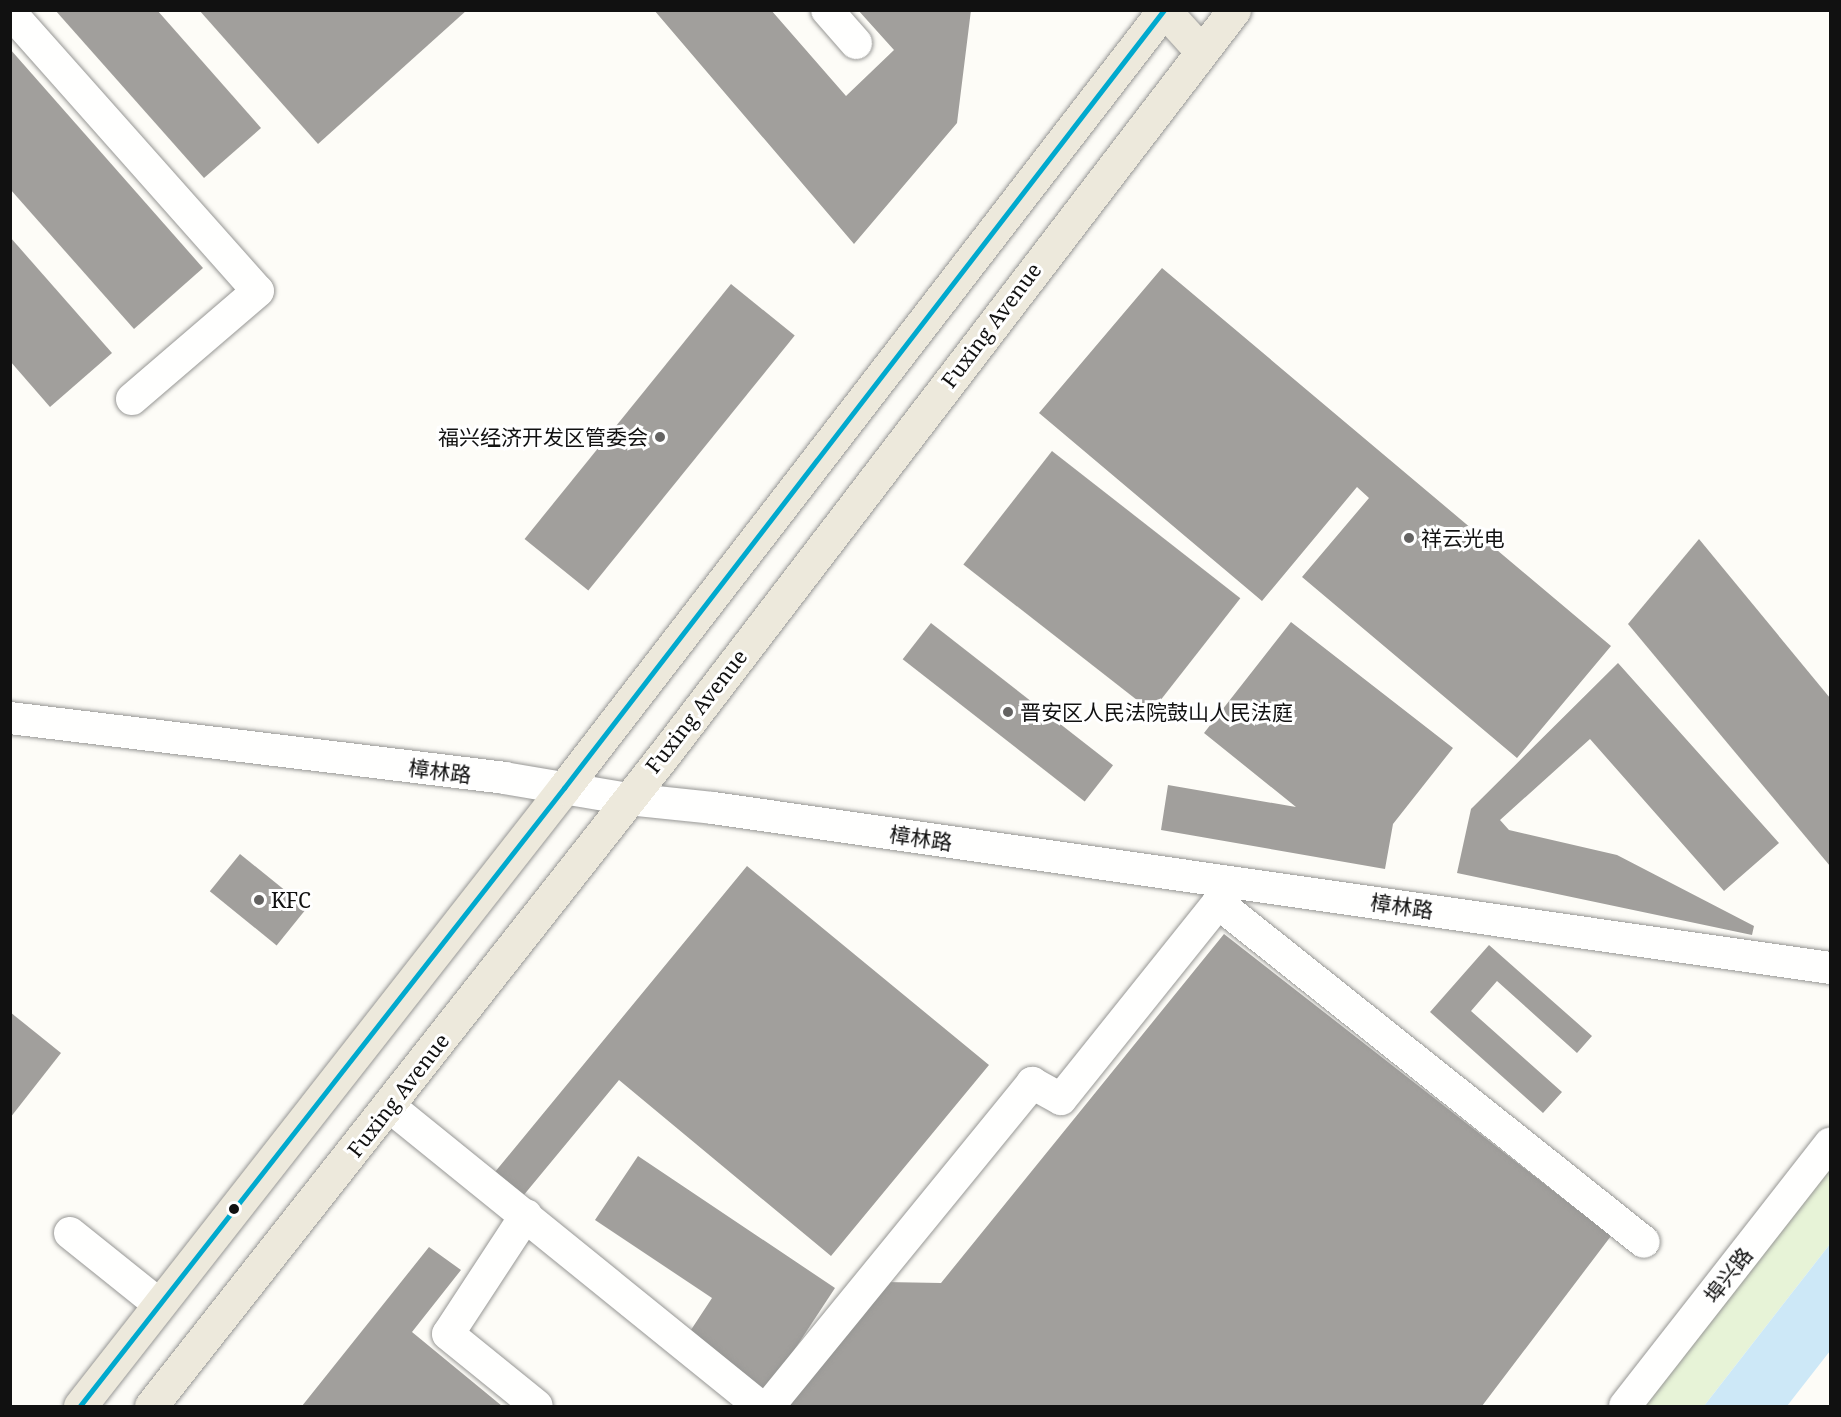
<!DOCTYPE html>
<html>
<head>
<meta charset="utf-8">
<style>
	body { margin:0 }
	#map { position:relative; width:1841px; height:1417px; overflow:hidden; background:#fdfcf7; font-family:"Noto Serif","Noto Sans SC",serif }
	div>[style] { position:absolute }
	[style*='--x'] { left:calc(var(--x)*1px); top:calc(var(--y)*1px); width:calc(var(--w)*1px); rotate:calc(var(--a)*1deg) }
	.green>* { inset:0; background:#e7f3d7 }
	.water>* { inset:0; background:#cde8f7 }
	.building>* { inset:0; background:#a19f9c; transform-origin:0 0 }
	.roads { filter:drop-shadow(0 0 2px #979795) drop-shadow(0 0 2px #979795) }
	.minor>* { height:32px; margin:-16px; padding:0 16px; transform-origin:16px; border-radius:16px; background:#fffffe }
	.major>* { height:33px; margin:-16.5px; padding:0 16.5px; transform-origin:16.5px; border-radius:16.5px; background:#ede9dc }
	.bus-1>* { height:4.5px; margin:-2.25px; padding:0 2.25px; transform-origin:2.25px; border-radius:2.25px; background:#00a9ce }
	.dots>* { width:16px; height:16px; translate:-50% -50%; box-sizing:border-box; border:3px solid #fff; border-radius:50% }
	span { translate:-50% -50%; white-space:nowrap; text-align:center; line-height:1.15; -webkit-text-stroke:6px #fff; paint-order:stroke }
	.street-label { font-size:21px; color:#111 }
	.poi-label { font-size:21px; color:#111 }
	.right { translate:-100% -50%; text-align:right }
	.left { translate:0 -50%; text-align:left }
	.frame { position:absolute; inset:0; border:12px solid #111; pointer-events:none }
</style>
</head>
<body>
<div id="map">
	<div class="green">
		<i style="clip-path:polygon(1830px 1158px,1830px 1244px,1704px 1406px,1635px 1406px)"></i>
	</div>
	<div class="water">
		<i style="clip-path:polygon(1830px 1244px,1830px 1351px,1787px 1406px,1704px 1406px)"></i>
	</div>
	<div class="building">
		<i style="clip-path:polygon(55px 10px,157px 10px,261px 128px,204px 178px)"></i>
		<i style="clip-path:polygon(199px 10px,467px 10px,318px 144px)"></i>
		<i style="clip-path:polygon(654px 10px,771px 10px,846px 96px,894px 50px,858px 10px,971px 10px,957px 123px,854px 244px)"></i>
		<i style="clip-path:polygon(10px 49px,203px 268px,134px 329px,10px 189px)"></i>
		<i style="clip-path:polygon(10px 237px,112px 353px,50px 407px,10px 361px)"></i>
		<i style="clip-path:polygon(1162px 268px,1611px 646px,1517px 758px,1302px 577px,1369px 498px,1357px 487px,1262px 601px,1039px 413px)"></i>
		<i style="left:731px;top:284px;width:82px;height:328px;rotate:39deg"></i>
		<i style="left:1052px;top:451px;width:239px;height:144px;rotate:38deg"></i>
		<i style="clip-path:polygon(1699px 539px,1830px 698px,1830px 866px,1628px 624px)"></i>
		<i style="clip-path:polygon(1291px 622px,1453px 748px,1393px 824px,1385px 869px,1161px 830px,1168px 785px,1296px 807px,1204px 733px)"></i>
		<i style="left:931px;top:623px;width:231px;height:46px;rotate:38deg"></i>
		<i style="clip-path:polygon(1618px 663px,1779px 843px,1724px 891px,1590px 739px,1500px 820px,1509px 830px,1617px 855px,1754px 926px,1752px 935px,1457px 873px,1471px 809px)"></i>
		<i style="left:240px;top:854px;width:86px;height:48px;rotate:39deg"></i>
		<i style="clip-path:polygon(747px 866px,989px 1065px,831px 1256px,619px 1080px,518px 1202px,490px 1178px)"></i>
		<i style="clip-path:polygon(1224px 934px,1611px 1236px,1482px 1406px,788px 1406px,885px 1282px,941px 1283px)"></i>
		<i style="clip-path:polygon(1489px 945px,1592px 1036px,1577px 1053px,1497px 981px,1471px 1011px,1562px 1092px,1543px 1113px,1430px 1012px)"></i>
		<i style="clip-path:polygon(10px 1012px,61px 1053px,10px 1118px)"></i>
		<i style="clip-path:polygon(638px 1156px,835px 1288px,764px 1396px,683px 1342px,712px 1298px,595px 1220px)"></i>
		<i style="clip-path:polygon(429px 1247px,461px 1270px,412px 1332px,502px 1406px,302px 1406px)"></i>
	</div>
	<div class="roads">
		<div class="minor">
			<i style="--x:827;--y:10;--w:44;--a:48.7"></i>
			<i style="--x:10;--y:12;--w:373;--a:48.4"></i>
			<i style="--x:258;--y:291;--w:166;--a:139.4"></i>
			<i style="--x:10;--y:718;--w:498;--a:6.9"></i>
			<i style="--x:504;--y:778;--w:126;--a:9.6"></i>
			<i style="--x:628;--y:799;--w:85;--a:6"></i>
			<i style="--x:713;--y:808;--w:1128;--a:8.15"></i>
			<i style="--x:389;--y:1106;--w:477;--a:39"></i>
			<i style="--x:526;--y:1215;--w:142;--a:123.2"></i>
			<i style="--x:448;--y:1334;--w:114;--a:39"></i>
			<i style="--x:70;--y:1233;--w:115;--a:38.7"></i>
			<i style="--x:769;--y:1406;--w:417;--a:-50.8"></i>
			<i style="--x:1032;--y:1083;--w:33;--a:29"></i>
			<i style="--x:1061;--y:1099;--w:251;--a:-51.3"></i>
			<i style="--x:1218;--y:903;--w:544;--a:38.51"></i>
			<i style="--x:1625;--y:1406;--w:333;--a:-52"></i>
		</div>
		<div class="major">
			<i style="--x:1164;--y:10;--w:55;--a:47.9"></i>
			<i style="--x:80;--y:1406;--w:785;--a:-51.93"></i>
			<i style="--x:564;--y:788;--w:982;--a:-52.36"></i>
			<i style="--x:151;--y:1406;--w:834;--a:-51.77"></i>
			<i style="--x:667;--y:751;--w:933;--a:-52.58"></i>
		</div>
	</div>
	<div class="bus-1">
		<i style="--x:80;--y:1406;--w:785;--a:-51.93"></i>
		<i style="--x:564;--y:788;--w:982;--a:-52.36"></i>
	</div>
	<div class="dots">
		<i style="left:660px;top:437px;background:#646362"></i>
		<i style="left:1409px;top:538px;background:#646362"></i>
		<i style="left:1008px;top:712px;background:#646362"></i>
		<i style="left:259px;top:900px;background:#646362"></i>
		<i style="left:234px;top:1209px;background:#111"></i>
	</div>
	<div class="street-label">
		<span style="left:991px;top:325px;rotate:-53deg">Fuxing Avenue</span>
		<span style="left:696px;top:711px;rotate:-52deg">Fuxing Avenue</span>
		<span style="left:440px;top:771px;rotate:7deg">樟林路</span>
		<span style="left:921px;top:838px;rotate:8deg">樟林路</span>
		<span style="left:1402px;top:906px;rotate:8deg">樟林路</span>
		<span style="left:398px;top:1095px;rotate:-52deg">Fuxing Avenue</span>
		<span style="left:1728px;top:1275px;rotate:-52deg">埠兴路</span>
	</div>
	<div class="poi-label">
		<span class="right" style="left:648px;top:437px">福兴经济开发区管委会</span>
		<span class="left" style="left:1421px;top:538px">祥云光电</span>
		<span class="left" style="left:1020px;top:712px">晋安区人民法院鼓山人民法庭</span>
		<span class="left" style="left:271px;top:900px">KFC</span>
	</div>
	<div class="frame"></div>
</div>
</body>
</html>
